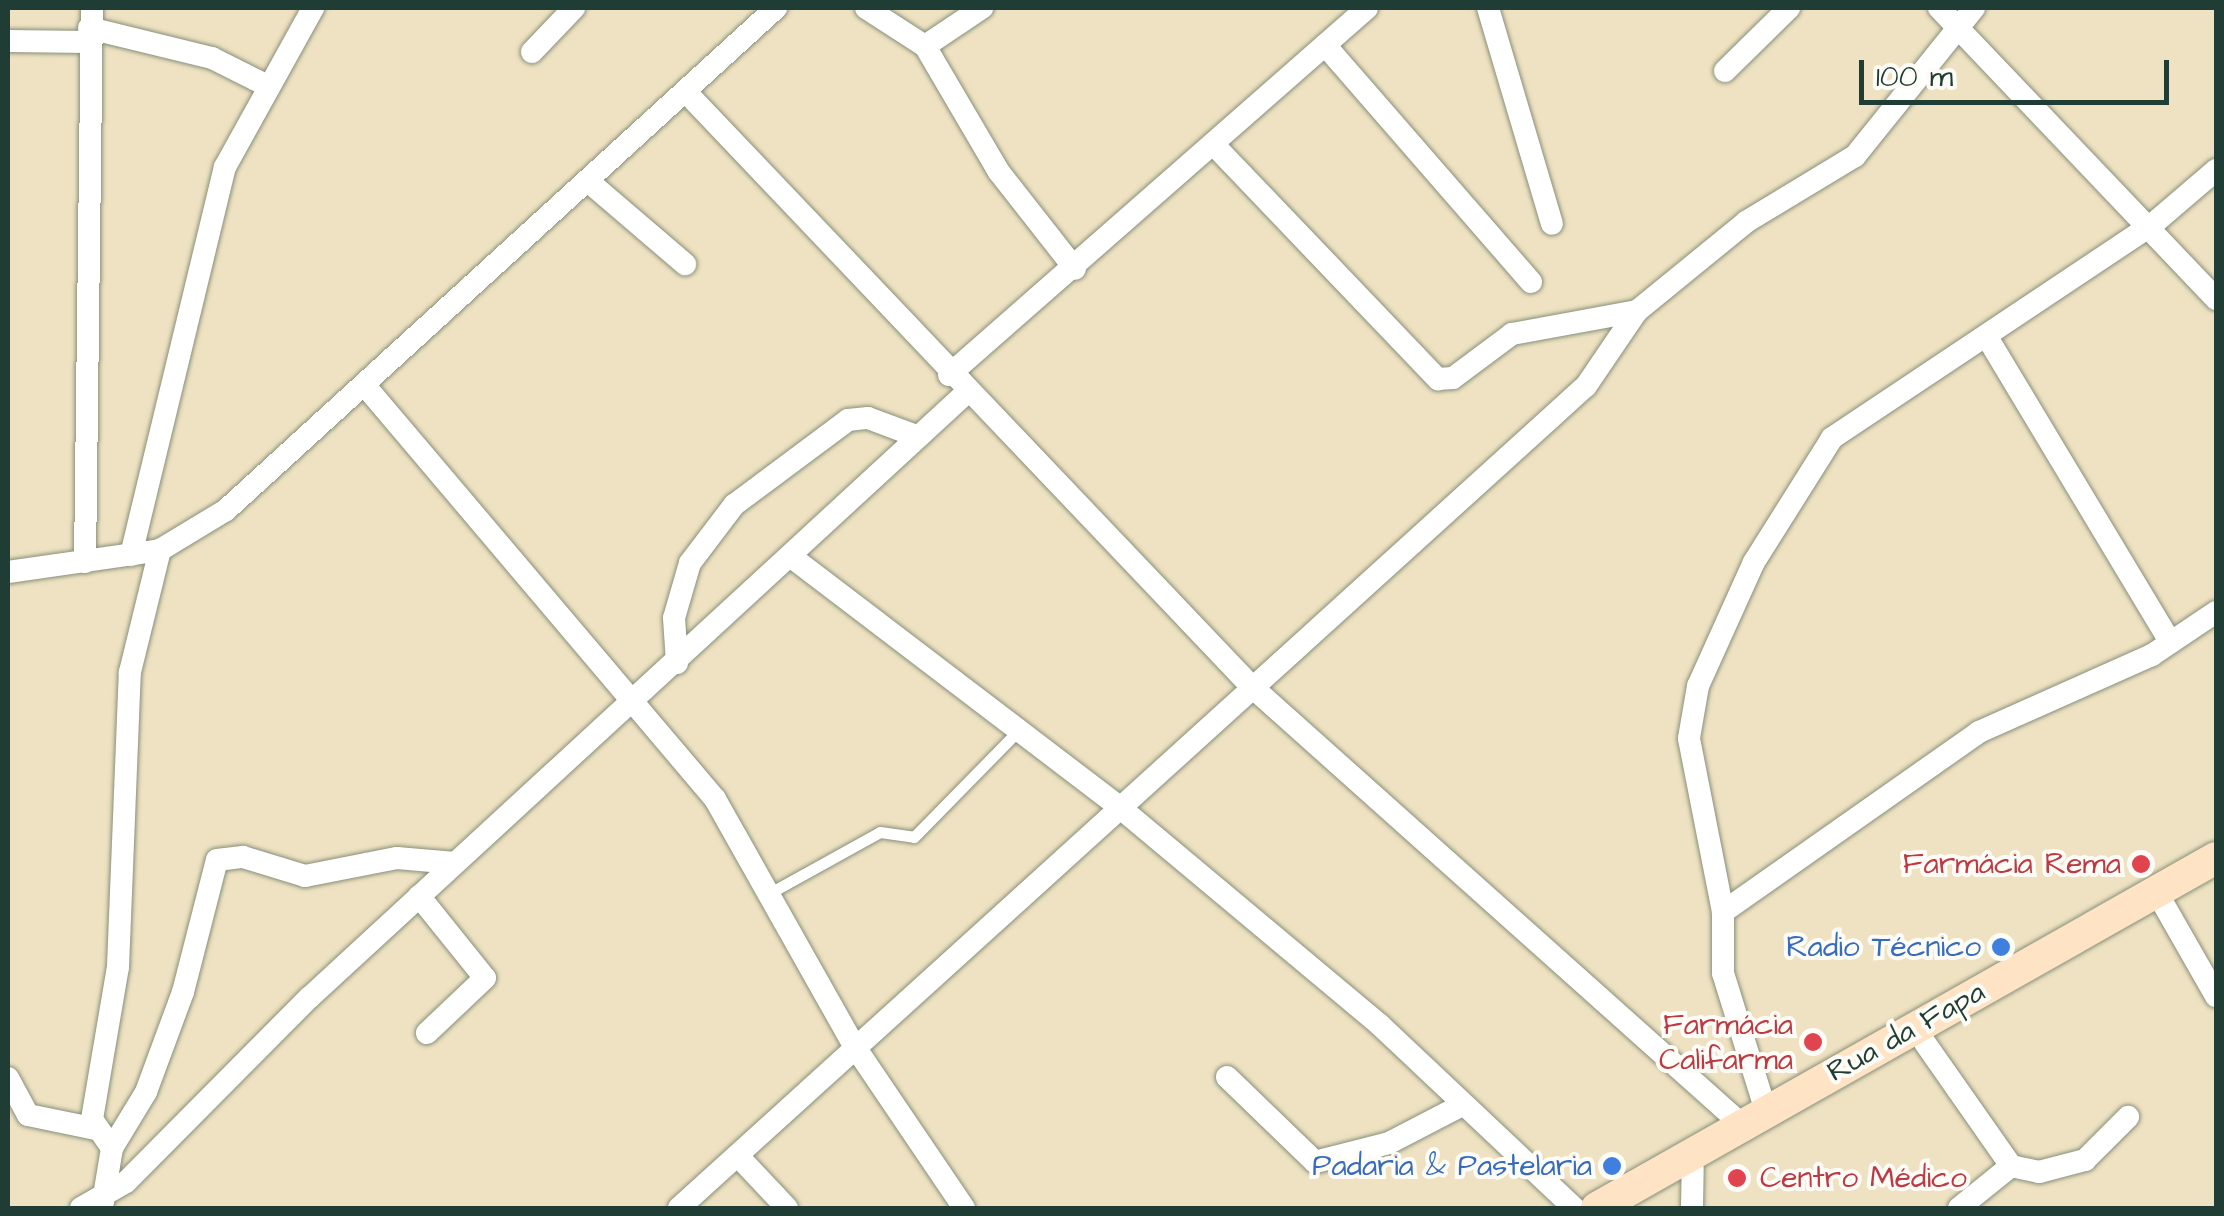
<!DOCTYPE html>
<html>
<head>
<meta charset="utf-8">
<style>
	body { margin:0 }
	#map { position:relative; width:2224px; height:1216px; overflow:hidden; background:#efe2c2; font-family:"Architects Daughter",sans-serif }
	div>[style] { position:absolute }
	[style*='--x'] { left:calc(var(--x)*1px); top:calc(var(--y)*1px); width:calc(var(--w)*1px); rotate:calc(var(--a)*1deg) }
	.roads { filter:drop-shadow(0 0 2px #87907b) drop-shadow(0 0 2px #87907b) }
	.service>* { height:11px; margin:-5.5px; padding:0 5.5px; transform-origin:5.5px; border-radius:5.5px; background:#fff }
	.minor>* { height:22px; margin:-11px; padding:0 11px; transform-origin:11px; border-radius:11px; background:#fff }
	.secondary>* { height:32px; margin:-16px; padding:0 16px; transform-origin:16px; border-radius:16px; background:#fee4c5 }
	.dots>* { width:28px; height:28px; translate:-50% -50%; box-sizing:border-box; border:5px solid #fdfcf7; border-radius:50% }
	span { translate:-50% -50%; white-space:nowrap; text-align:center; line-height:1.15; -webkit-text-stroke:8px #fdfcf7; paint-order:stroke }
	.health-label { font-size:30px; color:#be3a42 }
	.right { translate:-100% -50%; text-align:right }
	.left { translate:0 -50%; text-align:left }
	.shop-label { font-size:30px; color:#366cbe }
	.street-label { font-size:30px; color:#1f3d34 }
	.frame { position:absolute; inset:0; border:10px solid #1f3d34; pointer-events:none }
	.scale { position:absolute; left:1859px; top:60px; width:310px; height:45px; box-sizing:border-box; border:5px solid #1f3d34; border-top:0; padding-left:12px; font-size:30px; line-height:35px; white-space:nowrap; color:#1f3d34; -webkit-text-stroke:8px #fdfcf7; paint-order:stroke }
</style>
</head>
<body>
<div id="map">
	<div class="roads">
		<div class="service">
			<i style="--x:768;--y:894;--w:128;--a:-29"></i>
			<i style="--x:880;--y:832;--w:34;--a:8"></i>
			<i style="--x:914;--y:837;--w:147;--a:-45.6"></i>
		</div>
		<div class="minor">
			<i style="--x:866;--y:8;--w:70;--a:32.8"></i>
			<i style="--x:925;--y:46;--w:69;--a:-33.7"></i>
			<i style="--x:1488;--y:8;--w:225;--a:73.5"></i>
			<i style="--x:1939;--y:8;--w:402;--a:46.4"></i>
			<i style="--x:89;--y:28;--w:127;--a:13.7"></i>
			<i style="--x:212;--y:58;--w:58;--a:26.6"></i>
			<i style="--x:8;--y:41;--w:81;--a:0.7"></i>
			<i style="--x:1325;--y:45;--w:314;--a:49"></i>
			<i style="--x:925;--y:46;--w:146;--a:59.6"></i>
			<i style="--x:999;--y:172;--w:123;--a:51.9"></i>
			<i style="--x:532;--y:52;--w:61;--a:-46.3"></i>
			<i style="--x:1725;--y:71;--w:90;--a:-44.5"></i>
			<i style="--x:685;--y:91;--w:821;--a:46.43"></i>
			<i style="--x:1251;--y:686;--w:656;--a:41.79"></i>
			<i style="--x:1215;--y:146;--w:323;--a:46.3"></i>
			<i style="--x:1438;--y:379;--w:15;--a:-4"></i>
			<i style="--x:1453;--y:378;--w:74;--a:-36.7"></i>
			<i style="--x:1512;--y:334;--w:127;--a:-10.4"></i>
			<i style="--x:588;--y:181;--w:128;--a:40.6"></i>
			<i style="--x:1987;--y:337;--w:356;--a:59"></i>
			<i style="--x:949;--y:375;--w:556;--a:-41.28"></i>
			<i style="--x:367;--y:388;--w:539;--a:49.74"></i>
			<i style="--x:715;--y:799;--w:281;--a:60.6"></i>
			<i style="--x:853;--y:1044;--w:198;--a:55.9"></i>
			<i style="--x:131;--y:555;--w:399;--a:-76.4"></i>
			<i style="--x:225;--y:167;--w:182;--a:-61"></i>
			<i style="--x:794;--y:559;--w:406;--a:37.3"></i>
			<i style="--x:1117;--y:805;--w:343;--a:39.9"></i>
			<i style="--x:1380;--y:1025;--w:267;--a:43.3"></i>
			<i style="--x:85;--y:562;--w:554;--a:-89.28"></i>
			<i style="--x:8;--y:572;--w:154;--a:-8.2"></i>
			<i style="--x:160;--y:550;--w:77;--a:-31.2"></i>
			<i style="--x:226;--y:510;--w:745;--a:-42.39"></i>
			<i style="--x:677;--y:663;--w:45;--a:-93.8"></i>
			<i style="--x:674;--y:618;--w:57;--a:-73.8"></i>
			<i style="--x:690;--y:563;--w:73;--a:-52.8"></i>
			<i style="--x:734;--y:505;--w:142;--a:-36.7"></i>
			<i style="--x:848;--y:420;--w:20;--a:-6"></i>
			<i style="--x:868;--y:418;--w:54;--a:20.4"></i>
			<i style="--x:419;--y:896;--w:105;--a:51.2"></i>
			<i style="--x:485;--y:978;--w:80;--a:136.5"></i>
			<i style="--x:2164;--y:905;--w:105;--a:60.3"></i>
			<i style="--x:1723;--y:912;--w:313;--a:-35.1"></i>
			<i style="--x:1979;--y:732;--w:189;--a:-24"></i>
			<i style="--x:2152;--y:655;--w:77;--a:-33.9"></i>
			<i style="--x:1925;--y:1043;--w:150;--a:55"></i>
			<i style="--x:1227;--y:1077;--w:122;--a:44"></i>
			<i style="--x:1315;--y:1162;--w:76;--a:-14.4"></i>
			<i style="--x:1389;--y:1143;--w:82;--a:-27.5"></i>
			<i style="--x:8;--y:1078;--w:42;--a:61.6"></i>
			<i style="--x:28;--y:1115;--w:69;--a:11.6"></i>
			<i style="--x:1765;--y:1108;--w:141;--a:-107.3"></i>
			<i style="--x:1723;--y:973;--w:61;--a:-90"></i>
			<i style="--x:1723;--y:912;--w:177;--a:-101.1"></i>
			<i style="--x:1689;--y:738;--w:53;--a:-80.2"></i>
			<i style="--x:1698;--y:686;--w:136;--a:-65.7"></i>
			<i style="--x:1754;--y:562;--w:146;--a:-57.8"></i>
			<i style="--x:1832;--y:438;--w:386;--a:-33.7"></i>
			<i style="--x:2153;--y:224;--w:83;--a:-40.6"></i>
			<i style="--x:112;--y:1148;--w:66;--a:-58.7"></i>
			<i style="--x:146;--y:1092;--w:107;--a:-69.7"></i>
			<i style="--x:183;--y:992;--w:136;--a:-75.6"></i>
			<i style="--x:217;--y:860;--w:26;--a:-7"></i>
			<i style="--x:243;--y:857;--w:65;--a:17"></i>
			<i style="--x:305;--y:876;--w:94;--a:-11.1"></i>
			<i style="--x:397;--y:858;--w:58;--a:4.9"></i>
			<i style="--x:738;--y:1156;--w:71;--a:46.7"></i>
			<i style="--x:103;--y:1202;--w:55;--a:-80.5"></i>
			<i style="--x:112;--y:1148;--w:35;--a:-125"></i>
			<i style="--x:92;--y:1119;--w:154;--a:-80.3"></i>
			<i style="--x:118;--y:967;--w:295;--a:-87.7"></i>
			<i style="--x:130;--y:672;--w:126;--a:-76.2"></i>
			<i style="--x:81;--y:1208;--w:52;--a:-30"></i>
			<i style="--x:126;--y:1182;--w:260;--a:-45.2"></i>
			<i style="--x:309;--y:998;--w:893;--a:-42.64"></i>
			<i style="--x:679;--y:1208;--w:1224;--a:-42.19"></i>
			<i style="--x:1586;--y:386;--w:91;--a:-55.8"></i>
			<i style="--x:1637;--y:311;--w:141;--a:-39.2"></i>
			<i style="--x:1746;--y:222;--w:127;--a:-31.2"></i>
			<i style="--x:1855;--y:156;--w:190;--a:-51.2"></i>
			<i style="--x:1692;--y:1208;--w:39;--a:-89"></i>
			<i style="--x:1959;--y:1208;--w:67;--a:-38.9"></i>
			<i style="--x:2011;--y:1166;--w:29;--a:12"></i>
			<i style="--x:2039;--y:1172;--w:48;--a:-14.6"></i>
			<i style="--x:2085;--y:1160;--w:61;--a:-45"></i>
		</div>
		<div class="secondary">
			<i style="--x:1597;--y:1208;--w:711;--a:-29.49"></i>
		</div>
	</div>
	<div class="dots">
		<i style="left:2141px;top:864px;background:#e0444e"></i>
		<i style="left:2001px;top:947px;background:#3f7fe0"></i>
		<i style="left:1813px;top:1042px;background:#e0444e"></i>
		<i style="left:1612px;top:1166px;background:#3f7fe0"></i>
		<i style="left:1737px;top:1178px;background:#e0444e"></i>
	</div>
	<div class="health-label">
		<span class="right" style="left:2121px;top:864px">Farmácia Rema</span>
		<span class="right" style="left:1793px;top:1042px">Farmácia<br>Califarma</span>
		<span class="left" style="left:1760px;top:1178px">Centro Médico</span>
	</div>
	<div class="shop-label">
		<span class="right" style="left:1981px;top:947px">Radio Técnico</span>
		<span class="right" style="left:1592px;top:1166px">Padaria &amp; Pastelaria</span>
	</div>
	<div class="street-label">
		<span style="left:1906px;top:1032px;rotate:-29deg">Rua da Fapa</span>
	</div>
	<div class="frame"></div>
	<div class="scale">100 m</div>
</div>
</body>
</html>
